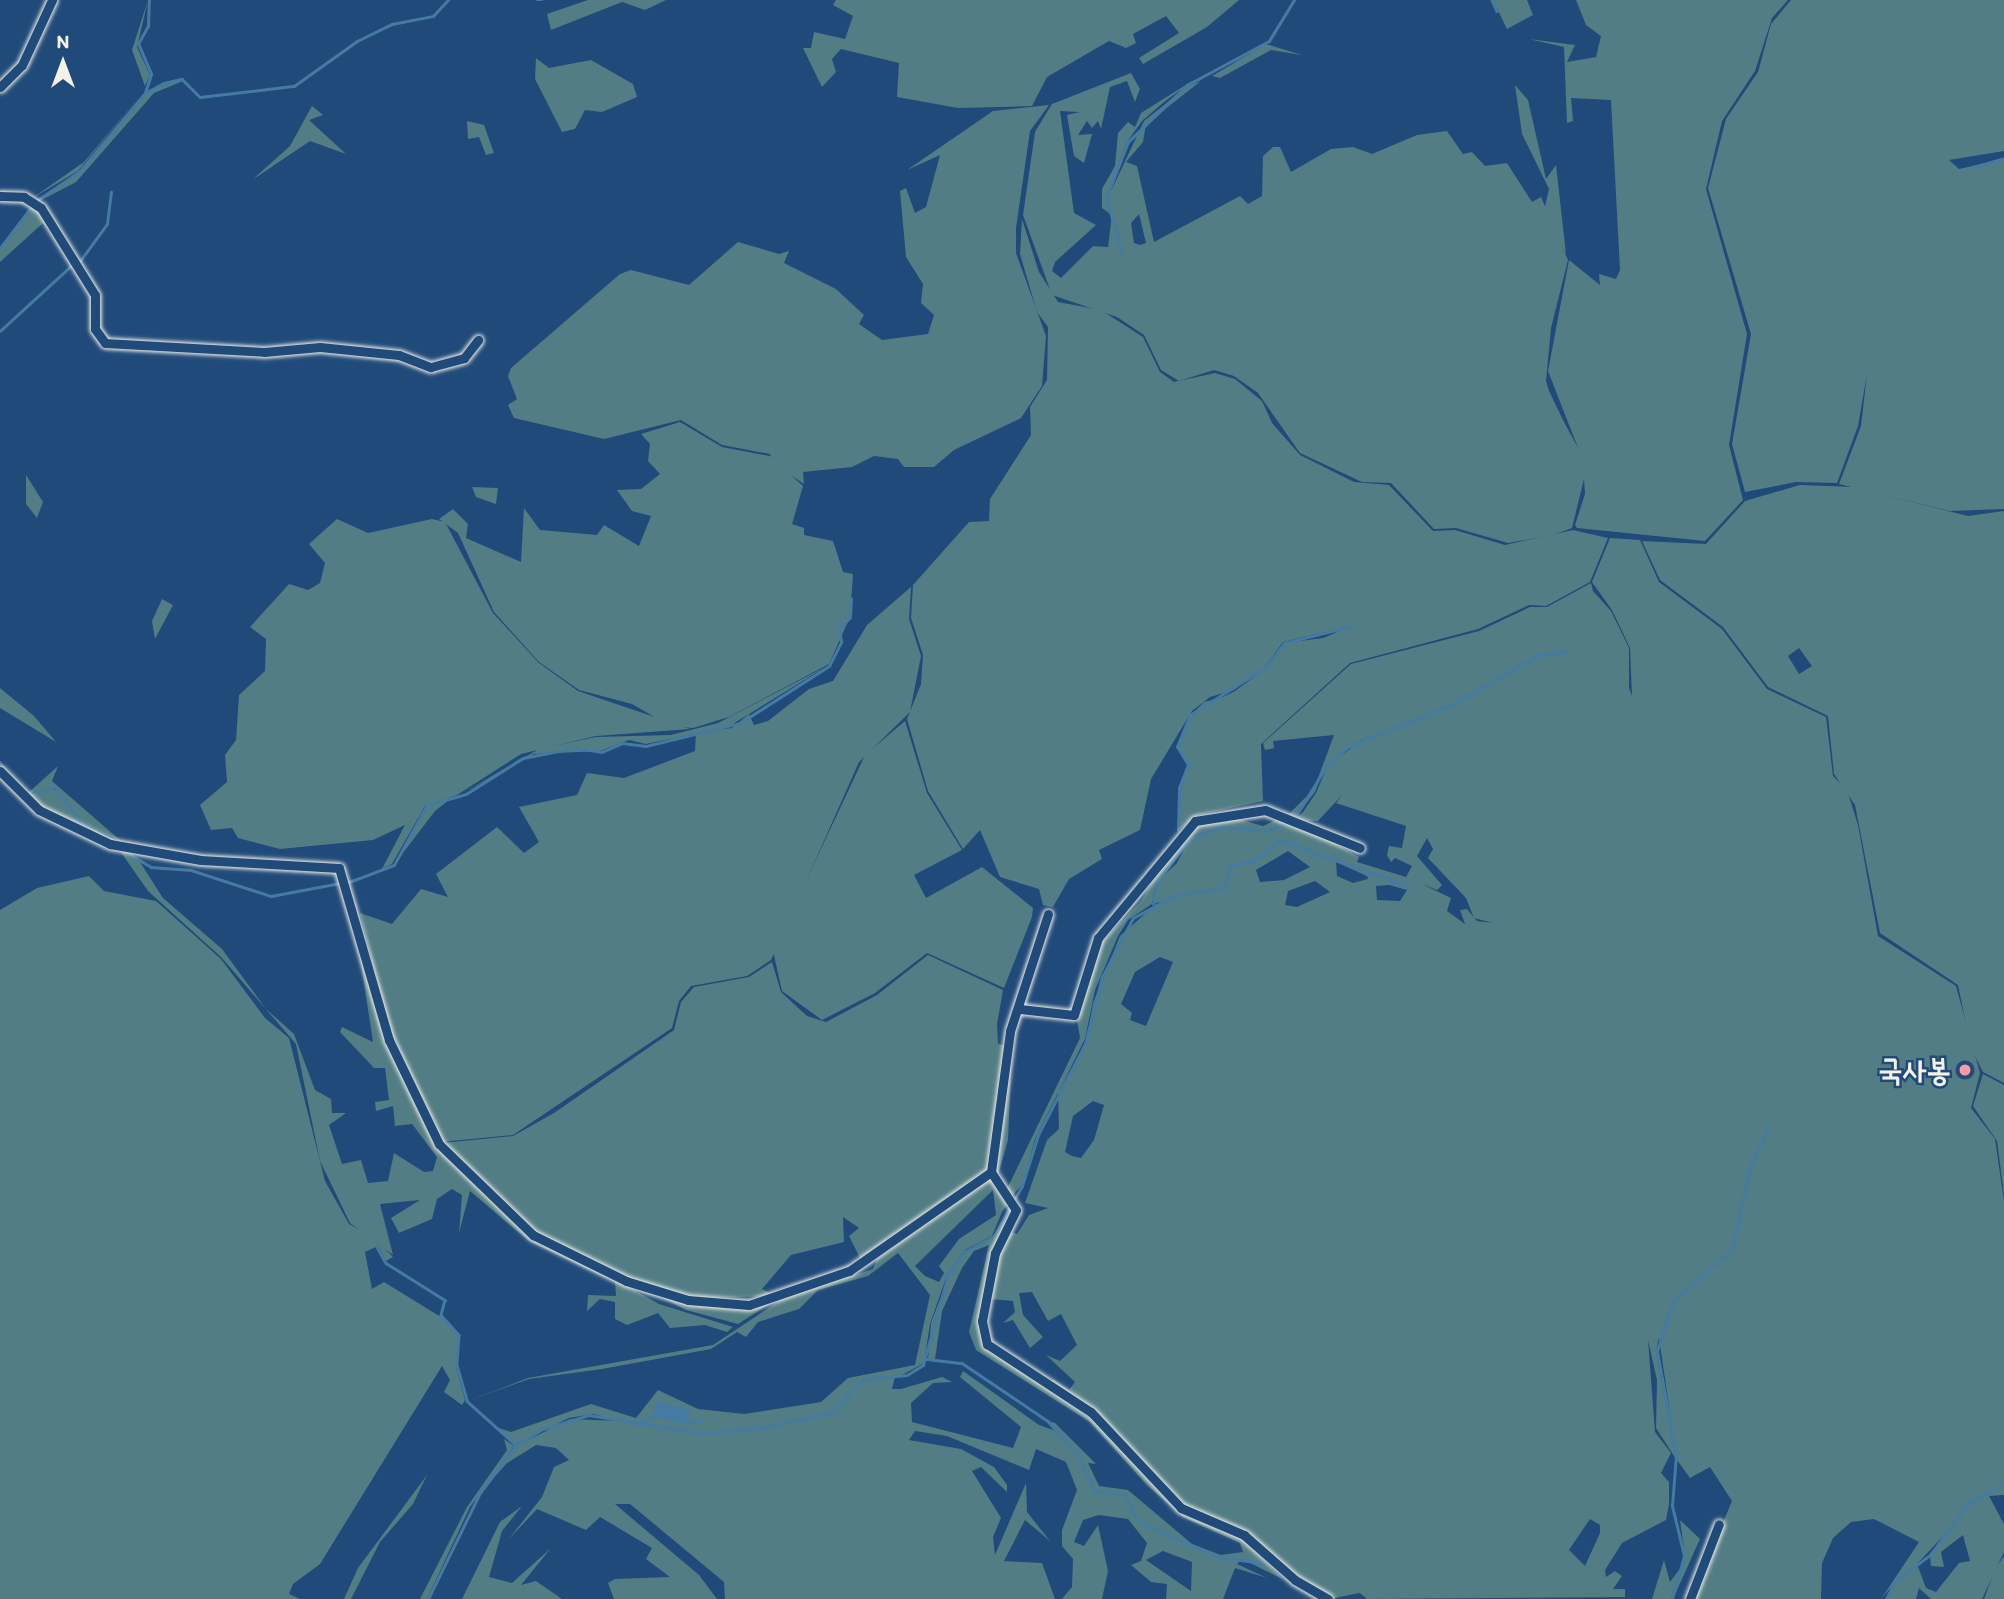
<!DOCTYPE html>
<html>
<head>
<meta charset="utf-8">
<style>
	body { margin:0 }
	#map { position:relative; width:2004px; height:1599px; overflow:hidden; background:#1f4a7a; font-family:Itim,"Poor Story",sans-serif }
	div>[style] { position:absolute }
	[style*='--x'] { left:calc(var(--x)*1px); top:calc(var(--y)*1px); width:calc(var(--w)*1px); rotate:calc(var(--a)*1deg) }
	.green>* { inset:0; background:#527d85 }
	.water>* { inset:0; background:#457ba2; transform-origin:0 0 }
	.stream>* { height:2.5px; margin:-1.25px; padding:0 1.25px; transform-origin:1.25px; border-radius:1.25px; background:#457ba2 }
	.roads { filter:drop-shadow(0 0 2px #f4f1e8) drop-shadow(0 0 2px #f4f1e8) }
	.minor>* { height:9px; margin:-4.5px; padding:0 4.5px; transform-origin:4.5px; border-radius:4.5px; background:#1f4a7a }
	.dots>* { width:19px; height:19px; translate:-50% -50%; box-sizing:border-box; border:4px solid #1f4a7a; border-radius:50% }
	span { translate:-50% -50%; white-space:nowrap; text-align:center; line-height:1.15; -webkit-text-stroke:5px #1f4a7a; paint-order:stroke }
	.poi-label { font-size:30px; color:#f4f1e8; font-weight:700 }
	.right { translate:-100% -50%; text-align:right }
	.north { position:absolute; left:28px; top:28px; width:70px; height:70px; -webkit-text-stroke:5px #1f4a7a; paint-order:stroke; rotate:0deg; font-size:19px; font-weight:700; line-height:28px; text-align:center; color:#f4f1e8 }
	.north::after { content:''; display:block; margin:auto; width:24px; height:32px; background:#f4f1e8; clip-path:polygon(50% 0,100% 100%,50% 72%,0 100%) }
</style>
</head>
<body>
<div id="map">
	<div class="green">
		<i style="clip-path:polygon(148px 0,137px 47px,150px 75px,145px 86px,132px 50px)"></i>
		<i style="clip-path:polygon(588px 0,666px 0,645px 10px,622px 2px,551px 30px,547px 14px)"></i>
		<i style="clip-path:polygon(836px 0,1239px 0,1207px 27px,1143px 64px,1139px 58px,1179px 33px,1166px 16px,1133px 34px,1136px 43px,1126px 48px,1109px 41px,1047px 77px,1032px 106px,958px 108px,897px 97px,899px 63px,841px 49px,832px 59px,836px 72px,822px 87px,803px 48px,811px 48px,814px 32px,845px 39px,853px 16px,833px 5px)"></i>
		<i style="clip-path:polygon(1493px 0,1527px 0,1533px 15px,1507px 29px)"></i>
		<i style="clip-path:polygon(evenodd,1576px 0,1788px 0,1772px 18px,1755px 71px,1722px 121px,1706px 189px,1747px 334px,1729px 445px,1743px 500px,1705px 541px,1577px 528px,1575px 525px,1585px 494px,1584px 479px,1572px 528px,1553px 535px,1508px 543px,1456px 528px,1434px 529px,1391px 483px,1362px 482px,1300px 453px,1258px 393px,1234px 376px,1214px 370px,1179px 381px,1161px 370px,1144px 335px,1117px 317px,1052px 295px,1023px 215px,1035px 132px,1052px 104px,1131px 73px,1140px 89px,1135px 102px,1127px 81px,1110px 87px,1101px 129px,1098px 121px,1092px 128px,1087px 121px,1078px 135px,1092px 134px,1084px 163px,1074px 156px,1067px 115px,1080px 112px,1060px 111px,1074px 213px,1096px 225px,1055px 262px,1052px 271px,1061px 278px,1093px 246px,1108px 247px,1112px 215px,1102px 208px,1102px 189px,1115px 166px,1118px 133px,1128px 122px,1135px 127px,1141px 113px,1192px 81px,1199px 80px,1187px 85px,1164px 102px,1142px 121px,1127px 142px,1112px 182px,1111px 191px,1144px 121px,1188px 86px,1201px 81px,1146px 124px,1143px 142px,1126px 162px,1137px 166px,1154px 242px,1240px 196px,1248px 204px,1262px 196px,1263px 156px,1273px 147px,1280px 147px,1291px 172px,1331px 149px,1353px 147px,1372px 154px,1417px 135px,1447px 131px,1463px 154px,1472px 152px,1485px 166px,1507px 163px,1532px 202px,1541px 197px,1568px 260px,1551px 328px,1546px 381px,1549px 391px,1563px 420px,1578px 448px,1548px 371px,1569px 260px,1600px 285px,1599px 274px,1616px 279px,1620px 270px,1611px 100px,1571px 98px,1573px 121px,1567px 123px,1564px 47px,1529px 39px,1575px 45px,1567px 62px,1596px 57px,1601px 36px,1586px 25px,1576px 0,1139px 214px,1146px 243px,1140px 245px,1134px 243px,1131px 223px,1139px 214px)"></i>
		<i style="clip-path:polygon(1791px 0,2004px 0,2004px 151px,1949px 160px,1959px 169px,2004px 159px,2004px 509px,1950px 511px,1839px 484px,1861px 426px,1867px 374px,1858px 426px,1837px 483px,1796px 482px,1745px 492px,1732px 444px,1751px 334px,1708px 188px,1726px 119px,1758px 72px,1771px 24px)"></i>
		<i style="clip-path:polygon(1266px 44px,1302px 55px,1271px 50px,1220px 78px,1212px 76px)"></i>
		<i style="clip-path:polygon(536px 58px,549px 68px,591px 60px,633px 84px,637px 97px,602px 112px,585px 110px,575px 129px,562px 132px,535px 79px)"></i>
		<i style="clip-path:polygon(177px 79px,183px 81px,154px 93px,76px 182px,36px 203px,80px 172px,145px 94px)"></i>
		<i style="clip-path:polygon(1515px 85px,1528px 100px,1546px 179px,1556px 165px,1566px 254px,1544px 211px,1549px 189px,1522px 134px)"></i>
		<i style="clip-path:polygon(144px 91px,78px 171px,31px 199px,84px 162px)"></i>
		<i style="clip-path:polygon(1049px 105px,1030px 131px,1016px 228px,1016px 253px,1046px 336px,1042px 386px,1021px 418px,954px 450px,934px 467px,904px 467px,898px 459px,874px 456px,852px 467px,803px 472px,804px 484px,774px 464px,770px 454px,722px 445px,681px 420px,604px 439px,514px 418px,508px 405px,517px 399px,508px 376px,511px 368px,620px 274px,631px 270px,689px 285px,738px 242px,779px 254px,789px 251px,784px 263px,836px 289px,864px 315px,859px 324px,882px 340px,928px 334px,934px 315px,921px 303px,923px 284px,906px 257px,900px 191px,906px 188px,915px 213px,926px 207px,940px 155px,907px 170px,993px 111px)"></i>
		<i style="clip-path:polygon(312px 106px,323px 115px,309px 120px,346px 154px,310px 141px,252px 180px,290px 146px)"></i>
		<i style="clip-path:polygon(467px 121px,484px 125px,494px 153px,486px 155px,479px 137px,468px 139px)"></i>
		<i style="clip-path:polygon(35px 205px,58px 238px,43px 223px,0 262px,0 250px)"></i>
		<i style="clip-path:polygon(1022px 219px,1039px 272px,1058px 302px,1101px 310px,1143px 337px,1160px 372px,1174px 382px,1215px 373px,1235px 379px,1262px 401px,1272px 423px,1300px 455px,1354px 482px,1389px 485px,1433px 531px,1455px 530px,1505px 545px,1573px 530px,1608px 538px,1590px 582px,1546px 606px,1529px 605px,1478px 629px,1350px 663px,1261px 744px,1263px 801px,1198px 815px,1179px 830px,1179px 788px,1188px 764px,1177px 747px,1191px 715px,1204px 702px,1223px 697px,1235px 691px,1266px 668px,1284px 643px,1323px 638px,1354px 625px,1283px 642px,1265px 667px,1234px 690px,1210px 697px,1192px 711px,1151px 779px,1140px 830px,1099px 850px,1102px 859px,1069px 879px,1053px 907px,1043px 905px,1039px 889px,1000px 877px,980px 830px,963px 849px,928px 791px,907px 719px,921px 684px,923px 655px,911px 618px,913px 585px,969px 522px,989px 521px,990px 499px,1031px 435px,1030px 407px,1047px 380px,1048px 327px,1037px 312px,1020px 254px)"></i>
		<i style="clip-path:polygon(680px 422px,722px 447px,770px 456px,803px 486px,792px 524px,804px 528px,804px 535px,833px 541px,843px 572px,853px 574px,850px 617px,829px 664px,729px 717px,693px 728px,670px 726px,632px 704px,579px 690px,539px 662px,494px 612px,458px 533px,439px 519px,453px 509px,468px 524px,466px 538px,521px 562px,524px 508px,540px 530px,597px 535px,604px 525px,639px 546px,651px 516px,632px 511px,617px 490px,641px 489px,660px 474px,648px 461px,650px 444px,641px 434px)"></i>
		<i style="clip-path:polygon(26px 475px,43px 502px,37px 518px,26px 504px)"></i>
		<i style="clip-path:polygon(evenodd,1800px 485px,1854px 487px,1968px 516px,2004px 511px,2004px 1083px,1983px 1072px,1971px 1048px,1958px 985px,1880px 933px,1855px 805px,1834px 774px,1828px 716px,1768px 687px,1723px 627px,1660px 580px,1642px 541px,1706px 544px,1745px 501px,1800px 485px,1799px 648px,1812px 666px,1799px 674px,1788px 656px,1799px 648px)"></i>
		<i style="clip-path:polygon(472px 487px,498px 488px,496px 504px,476px 497px)"></i>
		<i style="clip-path:polygon(337px 519px,368px 533px,432px 519px,445px 522px,493px 613px,539px 663px,578px 691px,690px 729px,596px 736px,521px 754px,457px 795px,425px 806px,392px 864px,382px 869px,405px 825px,373px 840px,280px 849px,238px 838px,232px 828px,211px 830px,200px 805px,227px 782px,225px 755px,236px 740px,239px 695px,265px 671px,266px 639px,250px 627px,289px 584px,308px 590px,320px 583px,325px 563px,309px 544px)"></i>
		<i style="clip-path:polygon(evenodd,1610px 538px,1640px 540px,1659px 582px,1722px 629px,1767px 689px,1826px 717px,1833px 776px,1847px 790px,1858px 825px,1878px 936px,1956px 986px,1980px 1073px,1971px 1108px,1995px 1139px,2004px 1201px,2004px 1495px,1989px 1496px,2004px 1524px,2004px 1552px,1982px 1599px,1931px 1599px,1919px 1588px,1916px 1599px,1886px 1599px,1898px 1579px,1881px 1599px,1919px 1542px,1874px 1519px,1851px 1522px,1833px 1538px,1822px 1563px,1821px 1599px,1691px 1599px,1732px 1501px,1710px 1467px,1690px 1478px,1677px 1460px,1659px 1338px,1656px 1351px,1676px 1459px,1656px 1428px,1657px 1380px,1648px 1340px,1655px 1432px,1671px 1453px,1661px 1473px,1669px 1482px,1669px 1504px,1666px 1520px,1622px 1543px,1605px 1570px,1606px 1577px,1615px 1571px,1622px 1576px,1613px 1589px,1625px 1589px,1625px 1597px,1367px 1599px,1360px 1593px,1329px 1599px,1295px 1579px,1255px 1542px,1192px 1515px,1099px 1419px,1047px 1386px,1053px 1379px,1069px 1390px,1075px 1382px,1046px 1355px,1060px 1361px,1077px 1345px,1061px 1314px,1048px 1321px,1032px 1292px,1019px 1293px,1023px 1315px,1043px 1337px,1030px 1348px,1013px 1320px,1003px 1323px,1015px 1312px,1013px 1301px,991px 1299px,997px 1253px,1009px 1231px,1017px 1234px,1029px 1215px,1048px 1208px,1025px 1203px,1047px 1140px,1059px 1129px,1058px 1092px,1086px 1044px,1093px 1003px,1120px 936px,1155px 905px,1193px 891px,1154px 904px,1157px 882px,1177px 863px,1189px 839px,1222px 827px,1188px 838px,1181px 852px,1180px 836px,1223px 815px,1263px 826px,1280px 818px,1289px 820px,1269px 830px,1229px 829px,1270px 831px,1293px 821px,1359px 857px,1357px 862px,1406px 877px,1412px 866px,1395px 858px,1391px 862px,1387px 855px,1389px 846px,1402px 848px,1406px 826px,1336px 803px,1342px 795px,1318px 821px,1294px 820px,1303px 812px,1316px 793px,1328px 765px,1373px 732px,1326px 765px,1315px 792px,1294px 819px,1286px 817px,1314px 789px,1334px 735px,1273px 741px,1274px 748px,1265px 750px,1263px 743px,1351px 664px,1479px 631px,1530px 607px,1547px 607px,1591px 583px,1593px 591px,1611px 611px,1629px 648px,1629px 688px,1632px 696px,1630px 648px,1612px 610px,1592px 582px,1610px 538px,1427px 838px,1433px 849px,1428px 858px,1466px 898px,1474px 918px,1493px 923px,1477px 921px,1467px 909px,1460px 910px,1465px 924px,1447px 911px,1451px 898px,1422px 884px,1437px 890px,1442px 885px,1417px 856px,1427px 838px,1610px 538px,1288px 851px,1310px 867px,1284px 880px,1260px 882px,1256px 870px,1288px 851px,1610px 538px,1336px 862px,1367px 876px,1368px 879px,1353px 883px,1337px 876px,1336px 862px,1610px 538px,1315px 881px,1330px 892px,1297px 907px,1285px 905px,1288px 891px,1315px 881px,1610px 538px,1389px 885px,1407px 890px,1400px 901px,1377px 900px,1376px 886px,1389px 885px,1610px 538px,1160px 957px,1173px 962px,1146px 1026px,1130px 1020px,1132px 1013px,1121px 1004px,1135px 972px,1160px 957px,1610px 538px,1093px 1101px,1104px 1105px,1094px 1140px,1081px 1158px,1072px 1156px,1065px 1152px,1073px 1116px,1093px 1101px,1610px 538px,1590px 1519px,1600px 1525px,1600px 1533px,1585px 1566px,1569px 1550px,1590px 1519px,1610px 538px,1947px 1532px,1930px 1556px,1931px 1566px,1944px 1567px,1941px 1552px,1963px 1535px,1970px 1561px,1959px 1563px,1936px 1592px,1926px 1588px,1917px 1564px,1947px 1532px)"></i>
		<i style="clip-path:polygon(911px 587px,909px 619px,921px 656px,910px 712px,859px 762px,771px 960px,747px 976px,691px 986px,679px 1001px,672px 1028px,513px 1135px,440px 1142px,392px 1039px,360px 913px,392px 924px,421px 889px,448px 897px,436px 874px,497px 827px,524px 853px,539px 842px,519px 807px,577px 795px,587px 773px,624px 778px,695px 751px,696px 732px,732px 728px,749px 714px,754px 725px,768px 721px,809px 689px,833px 681px,867px 625px)"></i>
		<i style="clip-path:polygon(162px 599px,173px 605px,155px 639px,152px 621px)"></i>
		<i style="clip-path:polygon(827px 666px,728px 727px,646px 744px,629px 740px,600px 751px,534px 754px,461px 794px,539px 749px,596px 737px,671px 735px,718px 723px)"></i>
		<i style="clip-path:polygon(0 688px,34px 716px,56px 742px,0 708px)"></i>
		<i style="clip-path:polygon(905px 721px,927px 793px,962px 850px,914px 875px,926px 898px,982px 867px,1033px 908px,1032px 917px,1004px 988px,927px 953px,875px 993px,822px 1020px,782px 991px,773px 951px,865px 755px)"></i>
		<i style="clip-path:polygon(58px 766px,52px 781px,122px 842px,83px 823px,55px 787px,27px 794px)"></i>
		<i style="clip-path:polygon(45px 787px,57px 791px,82px 825px,113px 843px,83px 833px,26px 797px)"></i>
		<i style="clip-path:polygon(454px 796px,435px 811px,396px 862px,427px 807px)"></i>
		<i style="clip-path:polygon(1179px 838px,1180px 854px,1156px 882px,1152px 904px,1128px 920px,1118px 936px,1095px 990px,1085px 1039px,1035px 1139px,1023px 1184px,1010px 1198px,1005px 1193px,1080px 1038px,1077px 1020px,1100px 945px,1141px 901px)"></i>
		<i style="clip-path:polygon(120px 851px,138px 859px,163px 898px,222px 949px,266px 1009px,294px 1034px,315px 1090px,331px 1099px,332px 1113px,346px 1113px,329px 1125px,342px 1164px,361px 1160px,368px 1183px,388px 1181px,394px 1153px,424px 1172px,433px 1171px,437px 1157px,412px 1124px,395px 1126px,393px 1106px,376px 1111px,375px 1102px,389px 1100px,385px 1068px,374px 1068px,340px 1032px,342px 1027px,373px 1042px,357px 937px,427px 1129px,517px 1224px,659px 1304px,733px 1327px,727px 1332px,705px 1325px,670px 1328px,658px 1313px,627px 1325px,615px 1319px,615px 1302px,600px 1299px,587px 1311px,588px 1295px,616px 1296px,615px 1282px,529px 1241px,470px 1191px,459px 1233px,462px 1195px,452px 1189px,437px 1199px,432px 1219px,399px 1233px,391px 1218px,420px 1200px,380px 1204px,393px 1255px,350px 1223px,320px 1161px,296px 1044px,221px 957px,148px 891px)"></i>
		<i style="clip-path:polygon(89px 876px,104px 891px,156px 901px,221px 959px,265px 1018px,289px 1038px,325px 1181px,349px 1224px,373px 1237px,393px 1257px,386px 1261px,378px 1246px,365px 1252px,372px 1289px,384px 1282px,449px 1322px,458px 1336px,456px 1367px,465px 1400px,462px 1405px,444px 1392px,450px 1380px,442px 1366px,320px 1564px,293px 1584px,289px 1594px,300px 1599px,0 1599px,0 910px,37px 888px)"></i>
		<i style="clip-path:polygon(928px 955px,1003px 990px,997px 1024px,998px 1044px,1005px 1045px,989px 1169px,862px 1262px,849px 1236px,859px 1228px,843px 1217px,844px 1242px,791px 1255px,762px 1289px,776px 1296px,691px 1298px,642px 1285px,538px 1234px,442px 1143px,513px 1136px,554px 1113px,674px 1030px,681px 1002px,694px 987px,749px 977px,772px 962px,781px 992px,807px 1016px,826px 1022px,877px 995px)"></i>
		<i style="clip-path:polygon(1012px 1049px,1008px 1140px,997px 1178px,995px 1169px)"></i>
		<i style="clip-path:polygon(1983px 1074px,2004px 1085px,2004px 1194px,1997px 1141px,1973px 1106px)"></i>
		<i style="clip-path:polygon(evenodd,990px 1177px,1009px 1202px,1002px 1212px,992px 1236px,965px 1250px,947px 1275px,930px 1324px,924px 1363px,902px 1375px,867px 1379px,895px 1377px,892px 1389px,901px 1389px,942px 1377px,952px 1382px,933px 1383px,911px 1403px,912px 1422px,1013px 1448px,1021px 1427px,960px 1377px,963px 1371px,1039px 1425px,1056px 1431px,1048px 1421px,1055px 1423px,1096px 1464px,1088px 1463px,1099px 1486px,1128px 1490px,1192px 1544px,1221px 1555px,1243px 1552px,1240px 1543px,1183px 1517px,1147px 1485px,1090px 1422px,976px 1350px,969px 1332px,989px 1245px,974px 1251px,962px 1268px,942px 1311px,935px 1359px,928px 1359px,931px 1323px,949px 1275px,967px 1251px,995px 1236px,1011px 1203px,979px 1323px,984px 1345px,1095px 1422px,1184px 1515px,1239px 1536px,1283px 1579px,1242px 1559px,1237px 1564px,1267px 1578px,1235px 1568px,1223px 1599px,1166px 1599px,1167px 1584px,1151px 1582px,1131px 1565px,1141px 1561px,1147px 1543px,1128px 1519px,1099px 1515px,1083px 1520px,1074px 1542px,1084px 1546px,1098px 1525px,1108px 1571px,1102px 1599px,1062px 1599px,1072px 1587px,1073px 1559px,1062px 1546px,1062px 1530px,1077px 1490px,1066px 1462px,1036px 1449px,1029px 1470px,947px 1436px,915px 1431px,909px 1440px,961px 1449px,994px 1467px,1007px 1485px,1007px 1492px,981px 1467px,972px 1471px,1001px 1518px,993px 1537px,995px 1555px,1026px 1483px,1027px 1512px,1050px 1541px,1025px 1520px,1004px 1561px,1042px 1563px,1055px 1599px,725px 1599px,724px 1582px,630px 1504px,615px 1504px,699px 1575px,717px 1599px,614px 1599px,608px 1583px,615px 1579px,670px 1577px,646px 1559px,652px 1548px,600px 1517px,586px 1530px,537px 1509px,508px 1540px,542px 1497px,554px 1467px,569px 1460px,556px 1448px,536px 1445px,507px 1463px,481px 1492px,516px 1446px,570px 1419px,620px 1421px,593px 1414px,569px 1418px,515px 1444px,493px 1426px,511px 1432px,591px 1404px,636px 1418px,658px 1390px,698px 1409px,744px 1414px,821px 1402px,848px 1378px,915px 1365px,930px 1295px,898px 1253px,868px 1276px,818px 1290px,799px 1309px,758px 1322px,746px 1337px,737px 1332px,711px 1349px,602px 1369px,529px 1379px,468px 1401px,528px 1378px,713px 1345px,782px 1299px,873px 1269px,877px 1259px,990px 1177px,993px 1190px,996px 1215px,959px 1239px,939px 1266px,944px 1273px,939px 1282px,925px 1276px,915px 1266px,993px 1190px,990px 1177px,1163px 1551px,1192px 1562px,1191px 1591px,1146px 1560px,1163px 1551px)"></i>
		<i style="clip-path:polygon(649px 1291px,690px 1303px,775px 1300px,738px 1324px,686px 1310px)"></i>
		<i style="clip-path:polygon(504px 1439px,514px 1446px,470px 1507px,427px 1599px,420px 1599px,467px 1507px,507px 1450px)"></i>
		<i style="clip-path:polygon(427px 1475px,413px 1504px,380px 1542px,351px 1599px,344px 1599px,358px 1568px)"></i>
		<i style="clip-path:polygon(522px 1506px,502px 1531px,489px 1577px,512px 1583px,551px 1548px,521px 1585px,536px 1581px,562px 1599px,462px 1599px,500px 1522px)"></i>
		<i style="clip-path:polygon(1680px 1520px,1700px 1539px,1673px 1599px,1685px 1557px)"></i>
		<i style="clip-path:polygon(2004px 1556px,2004px 1599px,1984px 1599px,1995px 1569px)"></i>
		<i style="clip-path:polygon(1664px 1560px,1670px 1582px,1682px 1566px,1671px 1599px,1652px 1599px)"></i>
	</div>
	<div class="water">
		<i style="left:656px;top:1402px;width:35px;height:15px;rotate:12deg"></i>
	</div>
	<div class="stream">
		<i style="--x:537;--y:0;--w:5;--a:0"></i>
		<i style="--x:1492;--y:0;--w:12;--a:66"></i>
		<i style="--x:145;--y:93;--w:20;--a:-72"></i>
		<i style="--x:151;--y:74;--w:33;--a:-113"></i>
		<i style="--x:138;--y:44;--w:21;--a:-61"></i>
		<i style="--x:148;--y:26;--w:26;--a:-88"></i>
		<i style="--x:1970;--y:168;--w:35;--a:-16"></i>
		<i style="--x:36;--y:201;--w:52;--a:-34"></i>
		<i style="--x:79;--y:172;--w:103;--a:-50.1"></i>
		<i style="--x:145;--y:93;--w:21;--a:-28"></i>
		<i style="--x:164;--y:83;--w:18;--a:-13"></i>
		<i style="--x:182;--y:79;--w:25;--a:45"></i>
		<i style="--x:200;--y:97;--w:95;--a:-6.7"></i>
		<i style="--x:294;--y:86;--w:77;--a:-35.5"></i>
		<i style="--x:357;--y:41;--w:39;--a:-26"></i>
		<i style="--x:392;--y:24;--w:42;--a:-11"></i>
		<i style="--x:433;--y:16;--w:22;--a:-47"></i>
		<i style="--x:0;--y:248;--w:53;--a:-52.7"></i>
		<i style="--x:1122;--y:254;--w:58;--a:-105.9"></i>
		<i style="--x:1106;--y:198;--w:60;--a:-68.6"></i>
		<i style="--x:1128;--y:142;--w:82;--a:-44"></i>
		<i style="--x:1187;--y:85;--w:93;--a:-28.2"></i>
		<i style="--x:1269;--y:41;--w:48;--a:-58.6"></i>
		<i style="--x:80;--y:261;--w:46;--a:-53.9"></i>
		<i style="--x:107;--y:224;--w:32;--a:-83"></i>
		<i style="--x:0;--y:331;--w:99;--a:-42.5"></i>
		<i style="--x:0;--y:762;--w:8;--a:60"></i>
		<i style="--x:29;--y:795;--w:27;--a:-17"></i>
		<i style="--x:55;--y:787;--w:46;--a:52.9"></i>
		<i style="--x:83;--y:824;--w:35;--a:29"></i>
		<i style="--x:1294;--y:819;--w:63;--a:-58.6"></i>
		<i style="--x:1327;--y:765;--w:28;--a:-41"></i>
		<i style="--x:1348;--y:747;--w:111;--a:-22.2"></i>
		<i style="--x:1451;--y:705;--w:101;--a:-29.6"></i>
		<i style="--x:1539;--y:655;--w:27;--a:-6"></i>
		<i style="--x:1178;--y:830;--w:42;--a:-88.6"></i>
		<i style="--x:1179;--y:788;--w:25;--a:-69"></i>
		<i style="--x:1188;--y:765;--w:21;--a:-121"></i>
		<i style="--x:1177;--y:747;--w:35;--a:-68"></i>
		<i style="--x:1190;--y:715;--w:90;--a:-32.3"></i>
		<i style="--x:1266;--y:667;--w:30;--a:-53"></i>
		<i style="--x:1284;--y:643;--w:69;--a:-14.2"></i>
		<i style="--x:123;--y:850;--w:33;--a:31"></i>
		<i style="--x:151;--y:867;--w:40;--a:4.3"></i>
		<i style="--x:191;--y:870;--w:84;--a:18"></i>
		<i style="--x:271;--y:896;--w:70;--a:-10.7"></i>
		<i style="--x:349;--y:882;--w:48;--a:-20.7"></i>
		<i style="--x:394;--y:865;--w:68;--a:-61.2"></i>
		<i style="--x:427;--y:805;--w:41;--a:-15.8"></i>
		<i style="--x:466;--y:794;--w:67;--a:-32.3"></i>
		<i style="--x:523;--y:758;--w:53;--a:-10.9"></i>
		<i style="--x:575;--y:748;--w:27;--a:8"></i>
		<i style="--x:602;--y:752;--w:22;--a:-24"></i>
		<i style="--x:622;--y:743;--w:24;--a:7"></i>
		<i style="--x:646;--y:746;--w:97;--a:-13.7"></i>
		<i style="--x:740;--y:723;--w:106;--a:-32.6"></i>
		<i style="--x:829;--y:666;--w:27;--a:-63"></i>
		<i style="--x:841;--y:642;--w:13;--a:-99"></i>
		<i style="--x:839;--y:629;--w:16;--a:-47"></i>
		<i style="--x:850;--y:617;--w:18;--a:-87"></i>
		<i style="--x:1153;--y:904;--w:22;--a:-80"></i>
		<i style="--x:1157;--y:882;--w:54;--a:-53.3"></i>
		<i style="--x:1189;--y:839;--w:35;--a:-20"></i>
		<i style="--x:1222;--y:827;--w:47;--a:4.9"></i>
		<i style="--x:1269;--y:831;--w:18;--a:-29"></i>
		<i style="--x:377;--y:1247;--w:18;--a:61"></i>
		<i style="--x:386;--y:1263;--w:70;--a:32.1"></i>
		<i style="--x:445;--y:1300;--w:16;--a:105"></i>
		<i style="--x:441;--y:1315;--w:27;--a:48"></i>
		<i style="--x:459;--y:1335;--w:30;--a:94"></i>
		<i style="--x:457;--y:1365;--w:37;--a:74"></i>
		<i style="--x:467;--y:1401;--w:66;--a:41.9"></i>
		<i style="--x:927;--y:1359;--w:35;--a:7"></i>
		<i style="--x:962;--y:1363;--w:104;--a:34"></i>
		<i style="--x:1048;--y:1421;--w:49;--a:49.1"></i>
		<i style="--x:1080;--y:1458;--w:36;--a:66"></i>
		<i style="--x:1095;--y:1491;--w:31;--a:7"></i>
		<i style="--x:1126;--y:1495;--w:23;--a:67"></i>
		<i style="--x:1135;--y:1516;--w:19;--a:35"></i>
		<i style="--x:1151;--y:1527;--w:73;--a:24.1"></i>
		<i style="--x:1218;--y:1557;--w:45;--a:7.6"></i>
		<i style="--x:687;--y:1423;--w:14;--a:-12"></i>
		<i style="--x:634;--y:1425;--w:20;--a:-24"></i>
		<i style="--x:428;--y:1599;--w:118;--a:-63.9"></i>
		<i style="--x:480;--y:1493;--w:60;--a:-53.1"></i>
		<i style="--x:516;--y:1445;--w:31;--a:-31"></i>
		<i style="--x:543;--y:1429;--w:48;--a:-16.9"></i>
		<i style="--x:589;--y:1415;--w:113;--a:9.1"></i>
		<i style="--x:701;--y:1433;--w:61;--a:-4.7"></i>
		<i style="--x:762;--y:1428;--w:73;--a:-12.7"></i>
		<i style="--x:833;--y:1412;--w:45;--a:-46.8"></i>
		<i style="--x:864;--y:1379;--w:43;--a:-5.3"></i>
		<i style="--x:907;--y:1375;--w:19;--a:-32"></i>
		<i style="--x:923;--y:1365;--w:93;--a:-74.5"></i>
		<i style="--x:948;--y:1275;--w:28;--a:-55"></i>
		<i style="--x:964;--y:1252;--w:34;--a:-28"></i>
		<i style="--x:994;--y:1236;--w:57;--a:-60.8"></i>
		<i style="--x:1022;--y:1186;--w:53;--a:-72.6"></i>
		<i style="--x:1038;--y:1135;--w:102;--a:-62.7"></i>
		<i style="--x:1085;--y:1044;--w:69;--a:-75.8"></i>
		<i style="--x:1102;--y:977;--w:67;--a:-62.3"></i>
		<i style="--x:1133;--y:918;--w:46;--a:-28.8"></i>
		<i style="--x:1173;--y:896;--w:52;--a:-8.9"></i>
		<i style="--x:1224;--y:888;--w:24;--a:-73"></i>
		<i style="--x:1231;--y:865;--w:22;--a:-10"></i>
		<i style="--x:1253;--y:861;--w:34;--a:-38"></i>
		<i style="--x:1280;--y:840;--w:136;--a:19.8"></i>
		<i style="--x:1672;--y:1599;--w:45;--a:-74.4"></i>
		<i style="--x:1684;--y:1556;--w:51;--a:-103.5"></i>
		<i style="--x:1672;--y:1506;--w:51;--a:-85.5"></i>
		<i style="--x:1676;--y:1455;--w:106;--a:-100.4"></i>
		<i style="--x:1657;--y:1351;--w:52;--a:-71.9"></i>
		<i style="--x:1673;--y:1302;--w:79;--a:-41.9"></i>
		<i style="--x:1732;--y:1249;--w:84;--a:-77.6"></i>
		<i style="--x:1750;--y:1167;--w:43;--a:-65.2"></i>
		<i style="--x:1886;--y:1599;--w:20;--a:-63"></i>
		<i style="--x:1895;--y:1581;--w:44;--a:-36.6"></i>
		<i style="--x:1930;--y:1555;--w:64;--a:-53.3"></i>
		<i style="--x:1968;--y:1504;--w:39;--a:-30"></i>
	</div>
	<div class="roads">
		<div class="minor">
			<i style="--x:0;--y:87;--w:31;--a:-45"></i>
			<i style="--x:22;--y:65;--w:72;--a:-65.2"></i>
			<i style="--x:0;--y:196;--w:24;--a:2"></i>
			<i style="--x:24;--y:197;--w:20;--a:33"></i>
			<i style="--x:41;--y:208;--w:102;--a:58.2"></i>
			<i style="--x:95;--y:295;--w:34;--a:90"></i>
			<i style="--x:95;--y:329;--w:17;--a:54"></i>
			<i style="--x:105;--y:343;--w:159;--a:3.2"></i>
			<i style="--x:264;--y:352;--w:56;--a:-5.1"></i>
			<i style="--x:320;--y:347;--w:79;--a:5.8"></i>
			<i style="--x:399;--y:355;--w:34;--a:21"></i>
			<i style="--x:431;--y:367;--w:34;--a:-15"></i>
			<i style="--x:464;--y:358;--w:23;--a:-52"></i>
			<i style="--x:0;--y:771;--w:55;--a:45"></i>
			<i style="--x:39;--y:810;--w:79;--a:25.6"></i>
			<i style="--x:110;--y:844;--w:92;--a:10"></i>
			<i style="--x:201;--y:860;--w:138;--a:3.3"></i>
			<i style="--x:339;--y:868;--w:179;--a:73.8"></i>
			<i style="--x:389;--y:1040;--w:115;--a:64.3"></i>
			<i style="--x:439;--y:1144;--w:131;--a:44.1"></i>
			<i style="--x:533;--y:1235;--w:104;--a:26.3"></i>
			<i style="--x:626;--y:1281;--w:65;--a:17"></i>
			<i style="--x:688;--y:1300;--w:61;--a:4.7"></i>
			<i style="--x:749;--y:1305;--w:106;--a:-18.8"></i>
			<i style="--x:849;--y:1271;--w:173;--a:-34.9"></i>
			<i style="--x:991;--y:1172;--w:142;--a:-82.3"></i>
			<i style="--x:1010;--y:1031;--w:123;--a:-72"></i>
			<i style="--x:1020;--y:1009;--w:54;--a:6.3"></i>
			<i style="--x:1074;--y:1015;--w:81;--a:-72.7"></i>
			<i style="--x:1098;--y:938;--w:152;--a:-50.3"></i>
			<i style="--x:1195;--y:821;--w:71;--a:-8.9"></i>
			<i style="--x:1265;--y:810;--w:102;--a:21.8"></i>
			<i style="--x:991;--y:1172;--w:45;--a:56.7"></i>
			<i style="--x:1016;--y:1210;--w:48;--a:116"></i>
			<i style="--x:995;--y:1253;--w:69;--a:100.8"></i>
			<i style="--x:982;--y:1321;--w:24;--a:78"></i>
			<i style="--x:987;--y:1344;--w:124;--a:33.2"></i>
			<i style="--x:1091;--y:1412;--w:132;--a:46.8"></i>
			<i style="--x:1181;--y:1508;--w:69;--a:23.2"></i>
			<i style="--x:1244;--y:1535;--w:68;--a:41.4"></i>
			<i style="--x:1295;--y:1580;--w:38;--a:30"></i>
			<i style="--x:1690;--y:1599;--w:80;--a:-68.9"></i>
		</div>
	</div>
	<div class="dots">
		<i style="left:1965px;top:1070px;background:#ff9aa2"></i>
	</div>
	<div class="poi-label">
		<span class="right" style="left:1951px;top:1070px">국사봉</span>
	</div>
	<div class="north">N</div>
</div>
</body>
</html>
